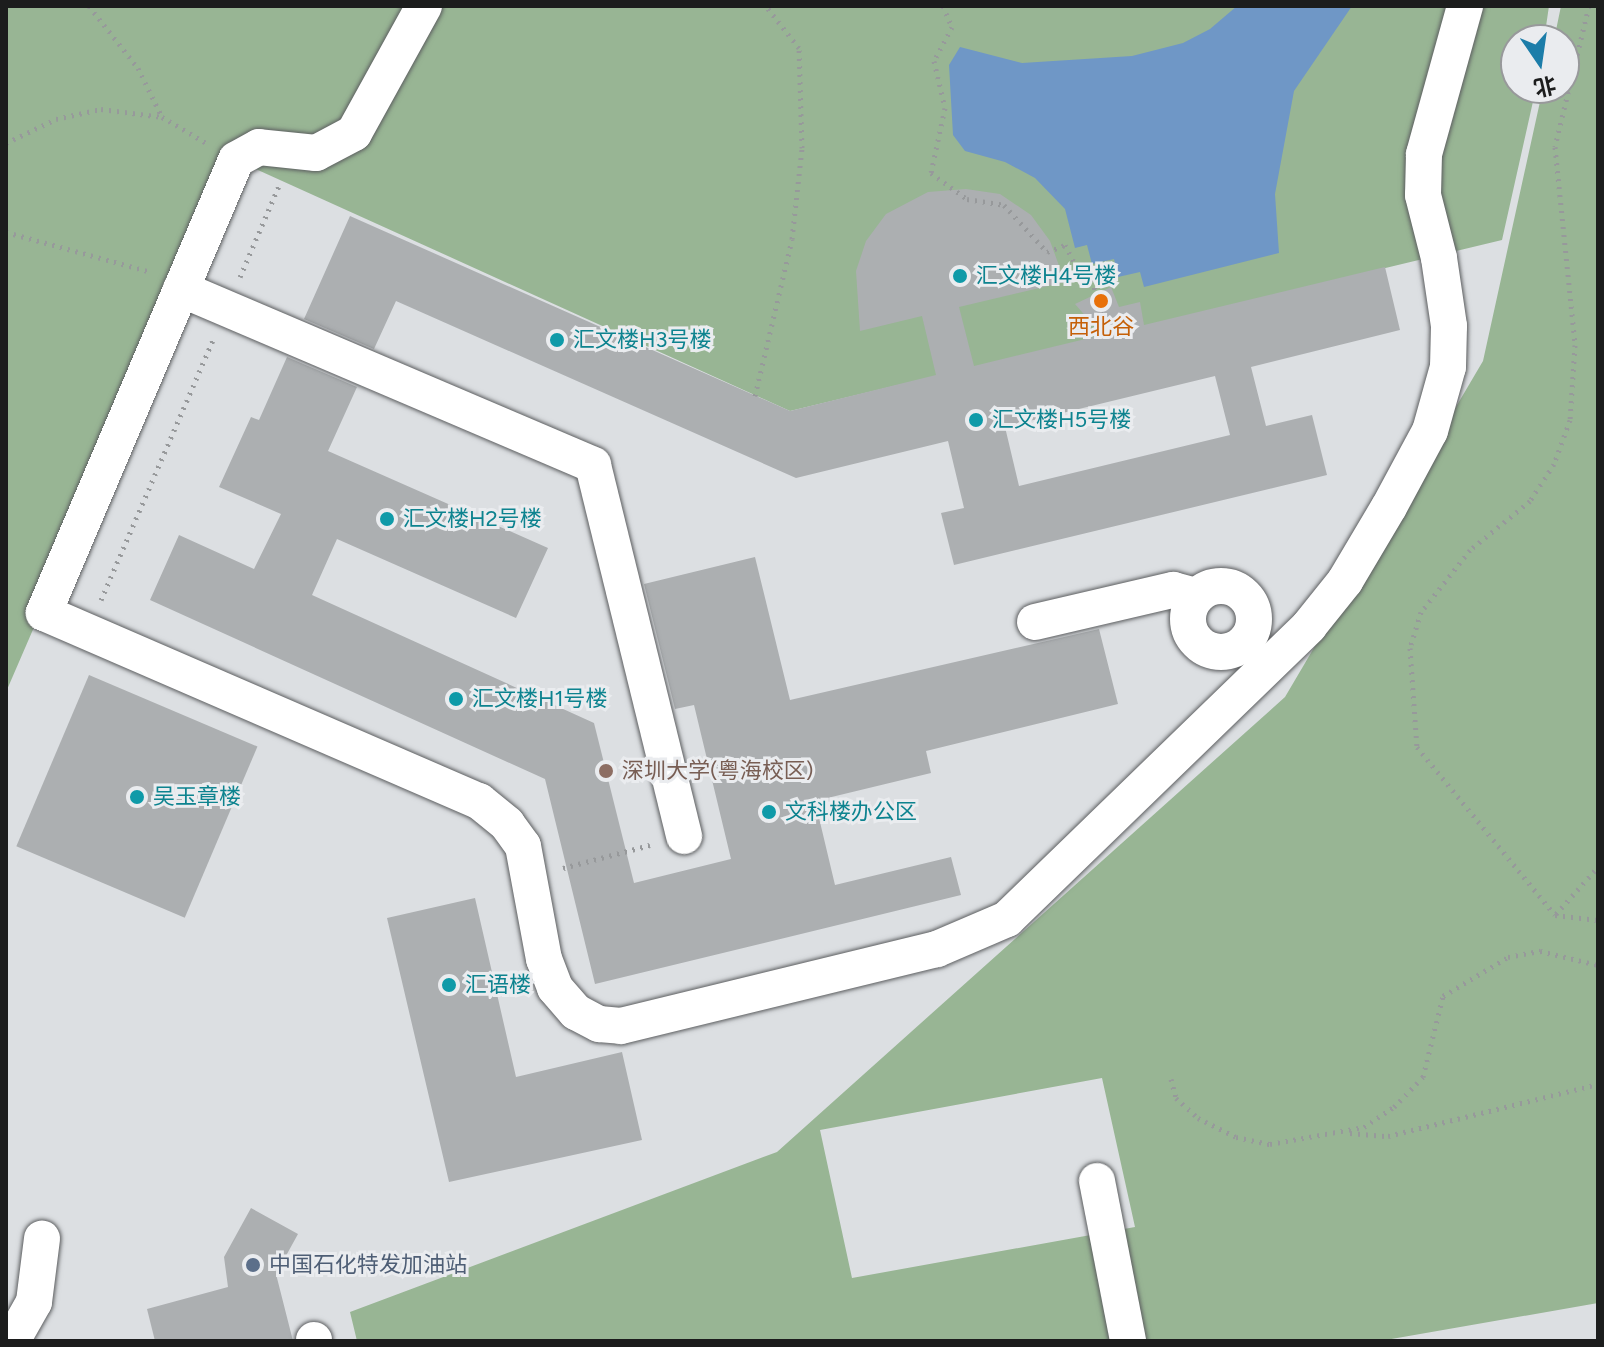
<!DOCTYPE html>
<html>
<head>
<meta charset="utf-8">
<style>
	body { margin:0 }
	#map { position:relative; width:1604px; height:1347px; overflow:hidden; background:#dcdfe2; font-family:Figtree,"Noto Sans SC",sans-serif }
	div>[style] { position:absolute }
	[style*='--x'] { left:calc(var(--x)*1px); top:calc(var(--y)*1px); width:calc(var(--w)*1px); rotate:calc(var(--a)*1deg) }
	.green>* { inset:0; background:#98b594 }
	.water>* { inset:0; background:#6f97c6 }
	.building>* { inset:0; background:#acafb1; transform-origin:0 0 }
	.path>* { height:5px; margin-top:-2.5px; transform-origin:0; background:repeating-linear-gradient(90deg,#97999b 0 2px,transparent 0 8px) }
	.roads { filter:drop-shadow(0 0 2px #5c5e60) drop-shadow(0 0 2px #5c5e60) }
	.minor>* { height:36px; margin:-18px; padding:0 18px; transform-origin:18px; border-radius:18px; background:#fff }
	.minor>.ring { margin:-18px; padding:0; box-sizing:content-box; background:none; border:36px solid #fff; border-radius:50% }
	.dots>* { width:22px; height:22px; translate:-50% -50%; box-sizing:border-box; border:4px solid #eaecef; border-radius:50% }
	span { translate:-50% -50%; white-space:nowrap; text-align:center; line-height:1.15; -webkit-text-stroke:6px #eaecef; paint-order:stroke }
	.culture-label { font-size:22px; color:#0d838f }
	.left { translate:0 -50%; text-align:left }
	.food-label { font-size:22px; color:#c56008 }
	.education-label { font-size:22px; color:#785e54 }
	.service-label { font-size:22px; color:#4e5e75 }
	.frame { position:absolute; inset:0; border:8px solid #1c1d1d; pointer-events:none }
	.north { position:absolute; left:1500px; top:24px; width:80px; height:80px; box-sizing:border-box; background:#eaecef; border:2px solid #98999b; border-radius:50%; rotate:167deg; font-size:22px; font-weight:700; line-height:32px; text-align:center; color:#1c1d1d }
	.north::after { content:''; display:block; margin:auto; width:28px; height:36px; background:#1c7da9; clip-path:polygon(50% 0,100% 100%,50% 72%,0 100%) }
</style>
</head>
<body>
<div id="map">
	<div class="green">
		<i style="clip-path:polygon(6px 6px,1549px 6px,1544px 40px,1516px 40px,1516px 88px,1536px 88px,1502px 240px,790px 411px,236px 160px,6px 692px)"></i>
		<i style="clip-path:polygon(evenodd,1561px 6px,1598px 6px,1598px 1303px,1380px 1341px,357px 1341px,350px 1312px,777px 1152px,1285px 697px,1483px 361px,1543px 88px,1564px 88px,1564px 40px,1554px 40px,1561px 6px,1102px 1078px,1135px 1227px,852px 1278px,820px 1130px,1102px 1078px)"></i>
	</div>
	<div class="water">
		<i style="clip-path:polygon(1237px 6px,1352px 6px,1294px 91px,1275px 194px,1279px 253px,1144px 287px,1140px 272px,1118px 277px,1114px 259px,1092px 264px,1087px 245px,1075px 248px,1065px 209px,1035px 178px,1005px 162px,965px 151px,953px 135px,949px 65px,960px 47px,1022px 63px,1132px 56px,1183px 43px,1210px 29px)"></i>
	</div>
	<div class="building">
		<i style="clip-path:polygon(evenodd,966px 189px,1000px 194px,1031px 215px,1050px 241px,1065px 282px,959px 307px,974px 366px,1102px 335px,1075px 304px,1111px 287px,1119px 307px,1140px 302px,1144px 325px,1385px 267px,1400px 330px,1251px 367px,1266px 426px,1312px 415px,1327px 475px,954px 565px,941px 513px,964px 508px,948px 441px,796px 478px,396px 301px,374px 349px,304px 319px,350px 216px,790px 411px,936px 375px,922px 316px,860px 331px,856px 271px,866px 241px,886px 214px,928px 192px,966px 189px,1215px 376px,1230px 435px,1019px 486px,1005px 427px,1215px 376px)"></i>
		<i style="clip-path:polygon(287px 357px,357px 387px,328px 451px,548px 548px,516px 618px,337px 539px,312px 595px,594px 723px,634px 883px,731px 859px,694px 705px,675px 709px,644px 584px,755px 557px,790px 700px,1099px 629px,1118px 704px,926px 751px,931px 773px,815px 801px,835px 885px,951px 857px,961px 895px,595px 984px,545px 779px,150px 600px,179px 535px,254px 569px,281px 514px,219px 487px,251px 417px,259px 420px)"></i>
		<i style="left:89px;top:675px;width:183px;height:186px;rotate:23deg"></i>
		<i style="clip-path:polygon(475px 898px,516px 1077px,622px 1052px,642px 1140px,449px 1182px,387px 918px)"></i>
		<i style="clip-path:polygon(251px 1208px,298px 1234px,276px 1274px,293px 1341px,155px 1341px,147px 1309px,228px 1287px,224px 1257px)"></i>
	</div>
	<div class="path">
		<i style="--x:89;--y:6;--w:79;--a:51.7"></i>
		<i style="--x:138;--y:68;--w:55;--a:63.9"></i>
		<i style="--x:162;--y:117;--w:53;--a:30.4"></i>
		<i style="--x:943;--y:6;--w:23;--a:67"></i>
		<i style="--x:952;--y:27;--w:38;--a:118"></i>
		<i style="--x:934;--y:61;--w:48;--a:76.8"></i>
		<i style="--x:945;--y:108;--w:66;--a:102.2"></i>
		<i style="--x:931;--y:173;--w:44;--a:35.8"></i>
		<i style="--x:967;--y:199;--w:37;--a:9"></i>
		<i style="--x:1004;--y:205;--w:64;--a:47.5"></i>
		<i style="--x:1047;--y:252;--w:19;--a:-21"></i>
		<i style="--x:1065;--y:245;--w:24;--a:62"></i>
		<i style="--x:1076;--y:266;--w:13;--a:-9"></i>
		<i style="--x:1089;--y:264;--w:72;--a:77.1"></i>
		<i style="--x:1589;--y:6;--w:145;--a:103.6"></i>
		<i style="--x:1555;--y:147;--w:199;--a:84.2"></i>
		<i style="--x:1575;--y:345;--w:75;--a:93.8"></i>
		<i style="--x:1570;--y:420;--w:47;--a:110"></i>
		<i style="--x:1554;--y:464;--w:44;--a:123"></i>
		<i style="--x:1530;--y:501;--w:77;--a:140.8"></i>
		<i style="--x:1470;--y:550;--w:79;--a:128.3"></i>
		<i style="--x:1421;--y:612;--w:38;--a:107"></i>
		<i style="--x:1410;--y:648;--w:99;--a:86"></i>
		<i style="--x:1417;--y:747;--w:217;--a:50.6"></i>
		<i style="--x:1555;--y:915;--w:43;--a:6.6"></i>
		<i style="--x:6;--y:143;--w:55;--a:-25.6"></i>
		<i style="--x:56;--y:119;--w:46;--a:-12.5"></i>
		<i style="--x:101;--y:109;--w:62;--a:7.5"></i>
		<i style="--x:6;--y:232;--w:150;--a:15.4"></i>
		<i style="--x:240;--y:277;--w:102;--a:-66.9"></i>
		<i style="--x:755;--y:396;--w:161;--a:-76.7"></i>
		<i style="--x:792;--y:239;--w:92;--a:-83.7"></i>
		<i style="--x:802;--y:148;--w:100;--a:-91.7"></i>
		<i style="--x:799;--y:48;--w:53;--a:-128.2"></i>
		<i style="--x:101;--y:600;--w:286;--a:-66.7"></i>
		<i style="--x:563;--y:868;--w:90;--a:-14.8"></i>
		<i style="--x:1556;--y:914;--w:63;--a:-48.2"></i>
		<i style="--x:1171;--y:1079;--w:20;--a:75"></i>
		<i style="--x:1176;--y:1098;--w:30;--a:42"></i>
		<i style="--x:1198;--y:1118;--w:42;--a:26.6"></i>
		<i style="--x:1236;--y:1137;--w:35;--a:12"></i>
		<i style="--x:1270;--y:1144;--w:96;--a:-10.3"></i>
		<i style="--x:1364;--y:1127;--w:36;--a:-34"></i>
		<i style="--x:1394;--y:1107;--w:42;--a:-46"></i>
		<i style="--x:1423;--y:1077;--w:83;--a:-76.1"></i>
		<i style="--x:1443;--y:996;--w:76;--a:-31"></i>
		<i style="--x:1508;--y:957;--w:33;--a:-11"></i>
		<i style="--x:1540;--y:951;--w:60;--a:13.6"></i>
		<i style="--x:1350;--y:1133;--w:38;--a:5"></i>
		<i style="--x:1388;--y:1136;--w:216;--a:-13.9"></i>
	</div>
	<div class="roads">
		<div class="minor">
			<i style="--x:424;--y:6;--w:145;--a:118.9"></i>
			<i style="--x:354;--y:133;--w:43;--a:152.2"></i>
			<i style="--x:316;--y:153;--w:57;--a:-174"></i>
			<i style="--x:259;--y:147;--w:26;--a:151"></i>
			<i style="--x:236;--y:160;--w:492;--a:113"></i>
			<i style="--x:44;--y:613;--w:474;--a:23.4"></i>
			<i style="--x:479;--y:801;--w:36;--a:39"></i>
			<i style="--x:507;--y:824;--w:27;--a:54"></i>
			<i style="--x:523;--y:846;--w:115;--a:79.5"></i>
			<i style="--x:544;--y:959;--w:31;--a:69"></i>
			<i style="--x:555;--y:988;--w:32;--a:49"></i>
			<i style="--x:576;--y:1012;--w:26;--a:28"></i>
			<i style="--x:599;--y:1024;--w:22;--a:5"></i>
			<i style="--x:621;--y:1026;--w:325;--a:-13.7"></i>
			<i style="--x:937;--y:949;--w:76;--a:-23.2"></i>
			<i style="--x:1007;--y:919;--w:421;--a:-44.1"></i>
			<i style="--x:1309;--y:626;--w:58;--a:-51.3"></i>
			<i style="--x:1345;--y:581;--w:86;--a:-59.3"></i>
			<i style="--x:1389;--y:507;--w:86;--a:-61.7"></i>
			<i style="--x:1430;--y:431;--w:66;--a:-74.3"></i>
			<i style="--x:1448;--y:367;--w:41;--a:-88.6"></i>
			<i style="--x:1449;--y:326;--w:69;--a:-98.4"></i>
			<i style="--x:1439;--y:258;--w:65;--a:-104.3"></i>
			<i style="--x:1423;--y:195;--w:41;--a:-88.6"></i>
			<i style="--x:1424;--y:154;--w:154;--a:-74.5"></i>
			<i style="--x:181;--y:289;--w:448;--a:23.1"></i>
			<i style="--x:593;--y:465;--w:382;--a:76.2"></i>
			<i class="ring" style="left:1188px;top:586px;width:30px;height:30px"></i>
			<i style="--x:1035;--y:622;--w:142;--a:-13.1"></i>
			<i style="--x:1173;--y:590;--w:24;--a:15"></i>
			<i style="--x:1097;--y:1181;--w:163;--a:79"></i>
			<i style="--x:314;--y:1340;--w:1;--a:90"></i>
			<i style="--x:12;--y:1341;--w:45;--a:-60.6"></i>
			<i style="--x:34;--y:1302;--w:64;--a:-82.8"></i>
		</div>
	</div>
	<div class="dots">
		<i style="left:960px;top:276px;background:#0f9aa8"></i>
		<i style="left:1101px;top:301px;background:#e8710a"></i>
		<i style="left:557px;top:340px;background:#0f9aa8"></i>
		<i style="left:976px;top:420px;background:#0f9aa8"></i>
		<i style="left:387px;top:519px;background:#0f9aa8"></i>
		<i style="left:456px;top:699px;background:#0f9aa8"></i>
		<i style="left:606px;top:771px;background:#8d6e63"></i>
		<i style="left:137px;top:797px;background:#0f9aa8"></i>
		<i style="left:769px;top:812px;background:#0f9aa8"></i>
		<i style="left:449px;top:985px;background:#0f9aa8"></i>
		<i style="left:253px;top:1265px;background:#5c6f8a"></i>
	</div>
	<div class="culture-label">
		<span class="left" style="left:976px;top:276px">汇文楼H4号楼</span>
		<span class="left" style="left:573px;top:340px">汇文楼H3号楼</span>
		<span class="left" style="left:992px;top:420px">汇文楼H5号楼</span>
		<span class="left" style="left:403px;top:519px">汇文楼H2号楼</span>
		<span class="left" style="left:472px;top:699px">汇文楼H1号楼</span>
		<span class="left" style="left:153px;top:797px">吴玉章楼</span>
		<span class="left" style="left:785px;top:812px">文科楼办公区</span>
		<span class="left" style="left:465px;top:985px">汇语楼</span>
	</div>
	<div class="food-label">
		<span style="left:1101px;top:327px">西北谷</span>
	</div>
	<div class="education-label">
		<span class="left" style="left:622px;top:771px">深圳大学(粤海校区)</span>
	</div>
	<div class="service-label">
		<span class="left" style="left:269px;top:1265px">中国石化特发加油站</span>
	</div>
	<div class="frame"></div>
	<div class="north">北</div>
</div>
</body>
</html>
